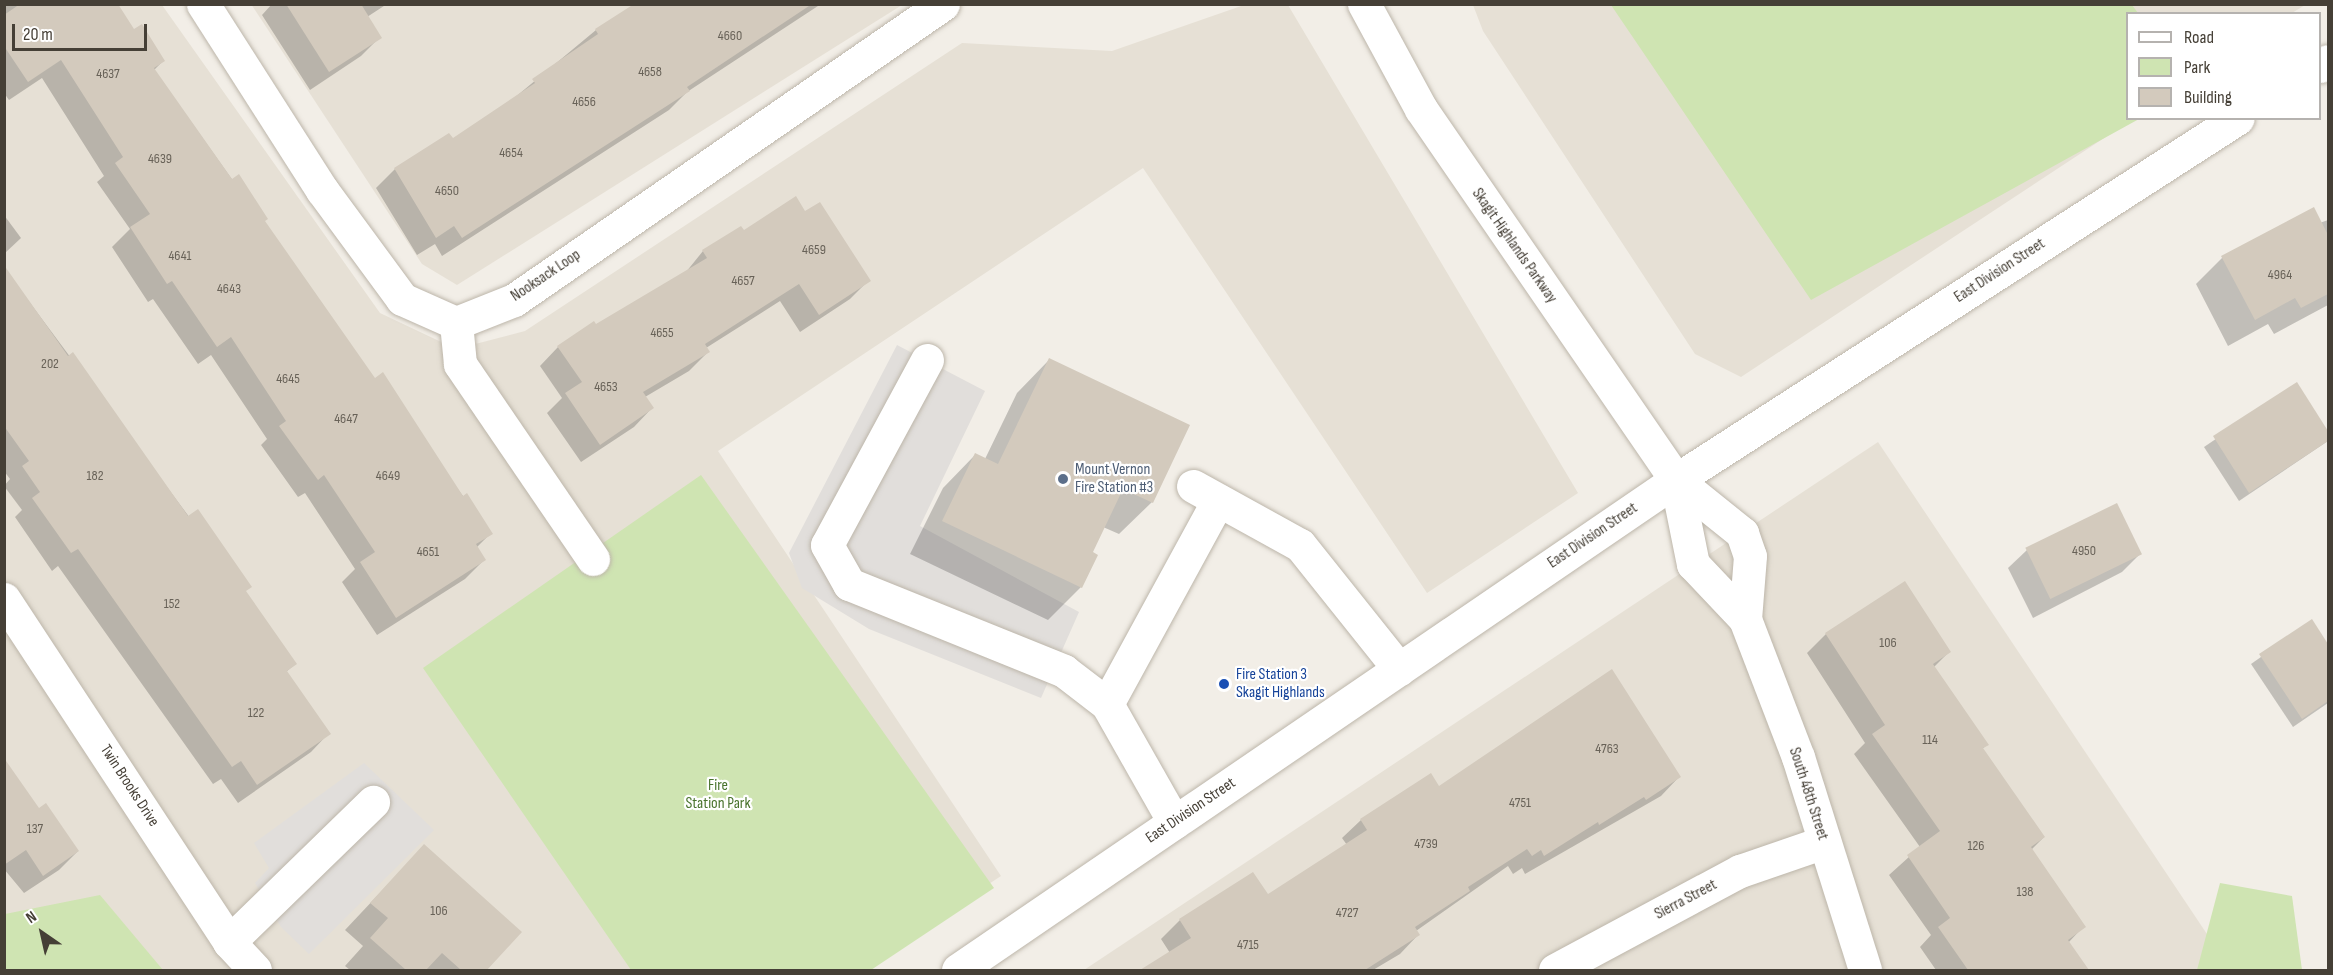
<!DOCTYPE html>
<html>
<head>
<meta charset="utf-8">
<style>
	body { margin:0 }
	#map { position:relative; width:2333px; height:975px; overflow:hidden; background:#f2eee7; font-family:"Sofia Sans Condensed",sans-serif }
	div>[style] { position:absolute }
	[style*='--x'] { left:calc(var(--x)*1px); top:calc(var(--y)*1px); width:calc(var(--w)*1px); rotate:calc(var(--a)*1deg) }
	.residential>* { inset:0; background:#e6e0d5 }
	.green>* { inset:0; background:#cfe4b2 }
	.parking>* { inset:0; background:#e1dedb }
	.shadow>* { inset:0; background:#0003 }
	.building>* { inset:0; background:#d3cabd; transform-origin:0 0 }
	.roads { filter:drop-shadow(0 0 2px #bdb6aa) drop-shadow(0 0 2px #bdb6aa) }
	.minor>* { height:33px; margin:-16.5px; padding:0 16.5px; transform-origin:16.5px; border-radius:16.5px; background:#fff }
	.dots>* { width:16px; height:16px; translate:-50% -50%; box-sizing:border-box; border:3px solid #fff; border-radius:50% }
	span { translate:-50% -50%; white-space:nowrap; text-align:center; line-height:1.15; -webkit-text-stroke:4.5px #fff; paint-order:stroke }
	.number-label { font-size:14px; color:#686258 }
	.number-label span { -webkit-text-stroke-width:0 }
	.street-label { font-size:16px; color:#453f36 }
	.service-label { font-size:16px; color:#4e5e75 }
	.left { translate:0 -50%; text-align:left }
	.transit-label { font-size:16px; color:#164399 }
	.park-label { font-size:16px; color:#49732d }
	.frame { position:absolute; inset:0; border:6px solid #453f36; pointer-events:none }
	.legend { position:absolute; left:2126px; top:12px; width:195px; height:108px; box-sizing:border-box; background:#fff; border:2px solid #b5b2af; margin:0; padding:8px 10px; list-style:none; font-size:18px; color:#453f36 }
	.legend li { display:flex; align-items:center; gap:12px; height:30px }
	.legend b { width:30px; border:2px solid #b5b2af }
	.north { position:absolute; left:12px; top:903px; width:60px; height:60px; -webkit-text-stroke:4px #fff; paint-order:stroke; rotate:326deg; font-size:16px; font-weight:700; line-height:24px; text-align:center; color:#453f36 }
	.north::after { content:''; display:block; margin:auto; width:21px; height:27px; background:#453f36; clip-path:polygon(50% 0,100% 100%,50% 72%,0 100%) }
	.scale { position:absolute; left:12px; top:24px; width:135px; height:27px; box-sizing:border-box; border:3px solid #453f36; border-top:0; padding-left:8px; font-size:18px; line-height:21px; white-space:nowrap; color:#453f36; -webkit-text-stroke:4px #fff; paint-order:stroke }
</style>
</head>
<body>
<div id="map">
	<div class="residential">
		<i style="clip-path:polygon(251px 4px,902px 5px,457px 285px,422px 264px)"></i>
		<i style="clip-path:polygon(5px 5px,162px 5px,380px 313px,456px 349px,525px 331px,962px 43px,1112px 51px,1244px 5px,1288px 5px,1578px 493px,1427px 593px,1143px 168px,718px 451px,1001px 876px,858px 970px,5px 970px)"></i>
		<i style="clip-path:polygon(1473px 5px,2305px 5px,2292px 13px,2128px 14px,2128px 118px,2133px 119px,1741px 377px,1695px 354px,1483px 31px)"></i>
		<i style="clip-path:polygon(1878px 442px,2231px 970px,1084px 970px)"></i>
	</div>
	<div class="green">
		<i style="clip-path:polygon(1611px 5px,2132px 5px,2138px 13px,2128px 14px,2128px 118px,2139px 119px,1811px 300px)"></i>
		<i style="clip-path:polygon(701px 475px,994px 888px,871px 970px,631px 970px,423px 668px)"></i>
		<i style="clip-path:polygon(2220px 883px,2292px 896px,2302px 970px,2197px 970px)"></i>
		<i style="clip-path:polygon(100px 895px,163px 970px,5px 970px,5px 914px)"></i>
	</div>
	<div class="parking">
		<i style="clip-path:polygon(897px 345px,985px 391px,920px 526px,1079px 612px,1041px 698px,869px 629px,802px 588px,789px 553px)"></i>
		<i style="clip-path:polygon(364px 763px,434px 830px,309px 954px,281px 927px,255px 883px,269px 868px,254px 843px)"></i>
	</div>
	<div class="shadow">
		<i style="clip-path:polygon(4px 4px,116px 4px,134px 31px,163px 61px,154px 70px,375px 380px,491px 533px,476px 548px,484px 560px,465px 579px,377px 635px,342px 582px,355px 569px,305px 493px,298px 497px,261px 445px,267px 439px,211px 355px,198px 364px,153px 299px,148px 302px,112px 247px,130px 229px,97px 182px,104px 176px,42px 78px,9px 100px,4px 93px)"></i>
		<i style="clip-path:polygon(272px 4px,387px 4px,367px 17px,380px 37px,361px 56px,310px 90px,262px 15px)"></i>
		<i style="clip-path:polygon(637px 4px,821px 4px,687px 92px,669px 110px,442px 256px,435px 244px,417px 255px,376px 188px,395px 169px,449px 135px,452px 140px,513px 99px,596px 30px)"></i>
		<i style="clip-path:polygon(805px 213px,869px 280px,850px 299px,800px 332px,780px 301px,706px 348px,708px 352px,689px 371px,645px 397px,652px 408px,634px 427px,581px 462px,547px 413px,562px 398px,540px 366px,558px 347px,686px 272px,703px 251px,743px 232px)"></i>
		<i style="clip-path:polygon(4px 215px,21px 238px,4px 254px)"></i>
		<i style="clip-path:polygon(2328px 220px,2328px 305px,2274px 334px,2268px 324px,2228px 346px,2196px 284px,2222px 258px)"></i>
		<i style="clip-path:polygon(4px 268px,245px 592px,295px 664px,286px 672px,329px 733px,311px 752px,238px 803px,221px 779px,213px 784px,58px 566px,52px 571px,15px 517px,22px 510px,4px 486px,10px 479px,4px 471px)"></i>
		<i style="clip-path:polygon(1049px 360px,1152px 502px,1119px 534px,1103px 527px,1091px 553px,1096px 555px,1081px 587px,1048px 620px,910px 554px,943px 488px,975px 455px,985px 459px,1017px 393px)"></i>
		<i style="clip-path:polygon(2297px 384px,2328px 433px,2328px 441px,2239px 501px,2204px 447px)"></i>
		<i style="clip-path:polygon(2116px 505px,2140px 554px,2122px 572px,2033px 618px,2008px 568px,2027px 550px)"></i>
		<i style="clip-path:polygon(1904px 583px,1949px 652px,1933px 668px,1987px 745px,1982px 749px,2044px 837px,2031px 850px,2084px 926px,2068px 943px,2087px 970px,1936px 970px,1920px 947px,1931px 935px,1889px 875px,1920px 847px,1854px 754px,1865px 743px,1807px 653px,1826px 634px)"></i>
		<i style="clip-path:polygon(2312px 621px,2328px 647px,2328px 703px,2293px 727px,2251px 664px)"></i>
		<i style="clip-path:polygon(4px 761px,38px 810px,78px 851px,59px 870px,24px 893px,4px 869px)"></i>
		<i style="clip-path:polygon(1679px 777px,1661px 796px,1525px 874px,1522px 868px,1513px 874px,1508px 866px,1416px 931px,1418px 935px,1400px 954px,1373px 970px,1142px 970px,1170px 953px,1161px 939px,1180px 920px,1267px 896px,1347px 845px,1342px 838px,1361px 820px,1439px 789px)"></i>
		<i style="clip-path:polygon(424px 846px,520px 932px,485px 970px,350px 970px,345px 966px,363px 946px,345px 930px)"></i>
	</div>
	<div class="building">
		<i style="clip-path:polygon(20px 4px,118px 4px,134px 29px,142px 24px,165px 61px,154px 68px,232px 179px,239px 174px,268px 219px,265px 221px,375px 378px,383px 372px,463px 496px,467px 493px,493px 534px,476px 544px,486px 560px,396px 618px,360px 562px,375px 552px,324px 475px,318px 480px,279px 426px,286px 421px,231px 337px,217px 347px,172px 281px,167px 284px,130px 227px,150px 214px,115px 163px,123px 157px,61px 60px,28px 82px,4px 46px,4px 15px)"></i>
		<i style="clip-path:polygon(286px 4px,361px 4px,382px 38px,329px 72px)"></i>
		<i style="clip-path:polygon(634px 4px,812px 4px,687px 87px,690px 91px,462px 238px,454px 226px,436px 238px,394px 168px,449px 133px,453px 138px,535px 83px,532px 79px,598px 34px,595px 29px)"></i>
		<i style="clip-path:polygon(796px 196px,805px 211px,820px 202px,871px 281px,819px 315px,799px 284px,705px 344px,710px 352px,643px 392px,654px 408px,600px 445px,565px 393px,582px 382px,557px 346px,594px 321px,596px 324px,707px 258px,702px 250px,741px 226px,744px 230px)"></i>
		<i style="clip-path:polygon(2314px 207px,2328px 235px,2328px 294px,2301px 308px,2295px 298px,2255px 320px,2221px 256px)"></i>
		<i style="clip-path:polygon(4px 265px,68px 356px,73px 352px,188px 516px,198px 509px,252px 587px,246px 591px,297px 664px,287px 671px,331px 734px,257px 785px,241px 761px,232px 767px,78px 549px,71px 553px,32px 498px,40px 492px,22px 466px,29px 461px,4px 426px)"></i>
		<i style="clip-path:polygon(1049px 358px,1190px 425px,1153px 503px,1123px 489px,1093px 552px,1098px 555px,1082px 588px,942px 521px,975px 453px,998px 464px)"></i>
		<i style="clip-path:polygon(2297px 382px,2328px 431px,2328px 441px,2249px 493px,2213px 436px)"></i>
		<i style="left:2117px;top:503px;width:57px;height:102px;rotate:64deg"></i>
		<i style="clip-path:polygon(1905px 581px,1951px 652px,1933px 664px,1989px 745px,1983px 748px,2045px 837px,2031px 847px,2086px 927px,2068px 940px,2089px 970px,1968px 970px,1938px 927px,1950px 918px,1907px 855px,1940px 831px,1872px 734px,1885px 725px,1825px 633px)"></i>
		<i style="clip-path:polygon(2312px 619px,2328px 644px,2328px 701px,2302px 719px,2259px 654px)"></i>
		<i style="clip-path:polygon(1612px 669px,1681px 777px,1646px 800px,1644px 797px,1599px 825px,1598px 822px,1544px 856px,1541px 850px,1532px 856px,1527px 849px,1468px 887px,1470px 891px,1415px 927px,1420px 935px,1365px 970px,1140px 970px,1191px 938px,1179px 919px,1253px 872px,1268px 894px,1367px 830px,1360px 819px,1431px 773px,1439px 786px)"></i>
		<i style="clip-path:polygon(4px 758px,39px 808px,46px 803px,79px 851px,43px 876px,26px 850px,4px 865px)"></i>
		<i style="clip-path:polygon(424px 844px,522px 932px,487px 970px,461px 970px,442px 953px,426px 970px,406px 970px,370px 938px,388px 918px,370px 903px)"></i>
	</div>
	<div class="roads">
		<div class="minor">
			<i style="--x:203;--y:4;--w:221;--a:57.4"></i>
			<i style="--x:322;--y:190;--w:135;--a:53.7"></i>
			<i style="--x:402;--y:299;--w:59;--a:24"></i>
			<i style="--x:456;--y:323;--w:62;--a:-21.6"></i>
			<i style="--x:514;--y:300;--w:521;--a:-34.6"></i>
			<i style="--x:1364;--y:4;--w:119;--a:61.5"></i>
			<i style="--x:1421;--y:109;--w:450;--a:55.5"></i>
			<i style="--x:1676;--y:480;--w:85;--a:38.8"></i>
			<i style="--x:1742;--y:533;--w:24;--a:71"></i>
			<i style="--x:1750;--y:556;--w:63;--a:94.5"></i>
			<i style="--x:2320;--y:66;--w:9;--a:-32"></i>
			<i style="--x:456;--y:323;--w:41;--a:84.4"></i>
			<i style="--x:460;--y:364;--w:236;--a:55.7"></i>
			<i style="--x:927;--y:360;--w:210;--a:118.4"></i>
			<i style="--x:827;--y:545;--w:45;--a:60.6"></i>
			<i style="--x:849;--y:584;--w:232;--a:22"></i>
			<i style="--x:1064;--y:671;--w:54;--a:37.5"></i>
			<i style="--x:1107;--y:704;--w:136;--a:60.4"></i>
			<i style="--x:1676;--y:480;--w:86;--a:78.6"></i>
			<i style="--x:1693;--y:564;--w:76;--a:46.6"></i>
			<i style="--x:1745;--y:619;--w:148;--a:69"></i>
			<i style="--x:1798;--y:757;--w:223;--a:72.5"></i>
			<i style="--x:1193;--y:486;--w:122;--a:28.9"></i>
			<i style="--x:1300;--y:545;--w:159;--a:51.4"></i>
			<i style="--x:4;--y:599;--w:410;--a:56.7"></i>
			<i style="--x:229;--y:942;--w:38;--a:47"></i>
			<i style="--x:1107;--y:704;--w:232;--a:-61.4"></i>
			<i style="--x:229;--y:942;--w:201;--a:-44.2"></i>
			<i style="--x:958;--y:970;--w:869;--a:-34.31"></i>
			<i style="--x:1676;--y:480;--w:668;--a:-32.79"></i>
			<i style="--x:1555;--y:970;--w:210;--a:-28.2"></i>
			<i style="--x:1740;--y:871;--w:89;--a:-19"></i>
		</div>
	</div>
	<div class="dots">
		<i style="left:1063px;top:479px;background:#5c6f8a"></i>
		<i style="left:1224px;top:684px;background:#1a4fb4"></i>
	</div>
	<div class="number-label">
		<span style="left:730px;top:36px">4660</span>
		<span style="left:650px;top:72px">4658</span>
		<span style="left:108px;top:74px">4637</span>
		<span style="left:584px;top:102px">4656</span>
		<span style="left:511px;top:153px">4654</span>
		<span style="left:160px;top:159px">4639</span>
		<span style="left:447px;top:191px">4650</span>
		<span style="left:814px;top:250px">4659</span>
		<span style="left:180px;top:256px">4641</span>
		<span style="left:2280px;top:275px">4964</span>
		<span style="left:743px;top:281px">4657</span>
		<span style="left:229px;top:289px">4643</span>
		<span style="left:662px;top:333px">4655</span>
		<span style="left:50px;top:364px">202</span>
		<span style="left:288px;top:379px">4645</span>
		<span style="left:606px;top:387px">4653</span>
		<span style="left:346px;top:419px">4647</span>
		<span style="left:95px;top:476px">182</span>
		<span style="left:388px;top:476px">4649</span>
		<span style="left:2084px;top:551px">4950</span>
		<span style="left:428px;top:552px">4651</span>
		<span style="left:172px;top:604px">152</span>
		<span style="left:1888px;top:643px">106</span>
		<span style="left:256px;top:713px">122</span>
		<span style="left:1930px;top:740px">114</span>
		<span style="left:1607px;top:749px">4763</span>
		<span style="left:1520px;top:803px">4751</span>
		<span style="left:35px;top:829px">137</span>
		<span style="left:1426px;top:844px">4739</span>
		<span style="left:1976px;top:846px">126</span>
		<span style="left:2025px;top:892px">138</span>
		<span style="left:439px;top:911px">106</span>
		<span style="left:1347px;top:913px">4727</span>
		<span style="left:1248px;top:945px">4715</span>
	</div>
	<div class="street-label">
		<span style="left:1514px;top:246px;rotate:55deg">Skagit Highlands Parkway</span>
		<span style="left:2000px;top:271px;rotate:-33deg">East Division Street</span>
		<span style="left:546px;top:276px;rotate:-34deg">Nooksack Loop</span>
		<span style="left:1593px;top:536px;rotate:-34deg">East Division Street</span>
		<span style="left:129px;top:786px;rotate:57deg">Twin Brooks Drive</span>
		<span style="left:1808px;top:794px;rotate:72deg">South 48th Street</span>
		<span style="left:1191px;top:811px;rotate:-34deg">East Division Street</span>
		<span style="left:1686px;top:900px;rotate:-28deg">Sierra Street</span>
	</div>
	<div class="service-label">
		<span class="left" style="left:1075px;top:479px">Mount Vernon<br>Fire Station #3</span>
	</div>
	<div class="transit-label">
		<span class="left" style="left:1236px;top:684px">Fire Station 3<br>Skagit Highlands</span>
	</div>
	<div class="park-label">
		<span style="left:718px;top:795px">Fire<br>Station Park</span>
	</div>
	<div class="frame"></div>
	<ul class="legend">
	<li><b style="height:8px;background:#fff"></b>Road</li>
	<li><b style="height:16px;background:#cfe4b2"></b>Park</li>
	<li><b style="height:16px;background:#d3cabd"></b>Building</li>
	</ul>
	<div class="north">N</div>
	<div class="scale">20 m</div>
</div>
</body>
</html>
